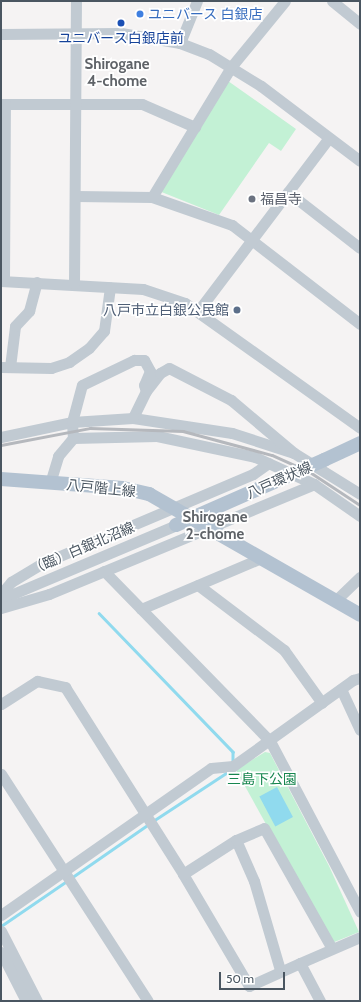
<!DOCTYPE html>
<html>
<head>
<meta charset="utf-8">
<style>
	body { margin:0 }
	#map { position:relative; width:361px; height:1002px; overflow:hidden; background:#f5f3f3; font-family:Cabin,"Noto Sans JP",sans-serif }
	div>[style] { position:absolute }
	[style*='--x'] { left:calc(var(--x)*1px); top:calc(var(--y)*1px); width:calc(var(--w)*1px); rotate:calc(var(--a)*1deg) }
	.green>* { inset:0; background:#c3f1d5 }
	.water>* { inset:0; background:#90daee; transform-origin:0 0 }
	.stream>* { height:2.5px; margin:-1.25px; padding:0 1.25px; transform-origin:1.25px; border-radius:1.25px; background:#90daee }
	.minor>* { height:11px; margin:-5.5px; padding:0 5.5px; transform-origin:5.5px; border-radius:5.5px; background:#c1cad2 }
	.major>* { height:14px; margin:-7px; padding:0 7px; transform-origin:7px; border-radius:7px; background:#b3c2d1 }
	.rail>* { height:2.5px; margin:-1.25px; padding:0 1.25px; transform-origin:1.25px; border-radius:1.25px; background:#b5b8bd }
	.major-bridge>* { height:14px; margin:-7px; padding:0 7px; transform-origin:7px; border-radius:7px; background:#b3c2d1 }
	.dots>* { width:11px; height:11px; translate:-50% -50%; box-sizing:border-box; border:2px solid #fff; border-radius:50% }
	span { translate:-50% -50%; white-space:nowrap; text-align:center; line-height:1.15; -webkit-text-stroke:3.5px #fff; paint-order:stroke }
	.shop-label { font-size:14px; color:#366cbe }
	.left { translate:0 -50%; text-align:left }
	.transit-label { font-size:14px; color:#164399 }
	.worship-label { font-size:14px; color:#5b616d }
	.service-label { font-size:14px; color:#4e5e75 }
	.right { translate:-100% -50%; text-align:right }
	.street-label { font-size:14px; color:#4a5661 }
	.park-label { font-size:14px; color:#17864f }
	.neighbourhood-label { font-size:15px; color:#5f6368; font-weight:700 }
	.frame { position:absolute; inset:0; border:2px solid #4a5661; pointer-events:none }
	.scale { position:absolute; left:219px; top:972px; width:66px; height:18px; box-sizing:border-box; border:2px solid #4a5661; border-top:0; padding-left:5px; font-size:12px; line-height:14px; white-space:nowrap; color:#4a5661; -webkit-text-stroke:3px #fff; paint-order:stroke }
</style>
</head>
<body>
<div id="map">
	<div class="green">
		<i style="clip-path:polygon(228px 81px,296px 129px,281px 151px,269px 143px,219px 215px,159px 191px)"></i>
		<i style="clip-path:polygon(265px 752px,270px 753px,329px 866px,359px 932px,332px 943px,236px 770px)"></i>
	</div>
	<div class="water">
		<i style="left:277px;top:787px;width:34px;height:20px;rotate:62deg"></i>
	</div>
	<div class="stream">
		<i style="--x:99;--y:613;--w:193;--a:46"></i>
		<i style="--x:233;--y:752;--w:10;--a:90"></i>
		<i style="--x:153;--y:821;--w:91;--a:-33.3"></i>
		<i style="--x:71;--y:878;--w:95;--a:-34.7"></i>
		<i style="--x:1;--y:926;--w:80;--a:-34.3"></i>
	</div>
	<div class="minor">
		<i style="--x:332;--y:1;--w:36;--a:39"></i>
		<i style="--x:1;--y:34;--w:120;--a:-0.5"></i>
		<i style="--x:121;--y:33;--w:60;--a:9.6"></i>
		<i style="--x:180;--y:43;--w:31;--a:21"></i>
		<i style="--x:209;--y:54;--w:61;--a:31.6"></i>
		<i style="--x:261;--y:86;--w:124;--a:37.1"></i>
		<i style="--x:180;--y:43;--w:45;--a:-68"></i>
		<i style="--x:1;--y:104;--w:141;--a:0"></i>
		<i style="--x:142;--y:104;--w:58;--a:23.5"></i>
		<i style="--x:288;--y:192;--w:91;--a:37.9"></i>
		<i style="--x:76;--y:196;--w:76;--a:0.8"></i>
		<i style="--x:152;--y:197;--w:85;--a:19.3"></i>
		<i style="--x:232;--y:225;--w:162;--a:37.7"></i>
		<i style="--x:152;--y:197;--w:152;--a:-58.7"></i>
		<i style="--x:231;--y:67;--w:85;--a:-50.7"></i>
		<i style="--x:1;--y:281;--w:142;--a:3.2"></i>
		<i style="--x:143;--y:289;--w:44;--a:18.4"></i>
		<i style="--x:185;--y:303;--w:215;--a:35.5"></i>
		<i style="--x:4;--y:281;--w:177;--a:-89.7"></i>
		<i style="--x:74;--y:284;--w:283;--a:-89.6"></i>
		<i style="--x:198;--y:311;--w:217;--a:-52.9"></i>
		<i style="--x:1;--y:367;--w:50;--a:1.1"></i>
		<i style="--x:51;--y:368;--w:19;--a:-18"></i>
		<i style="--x:69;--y:362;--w:24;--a:-35"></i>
		<i style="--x:89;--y:348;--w:23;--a:-49"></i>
		<i style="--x:104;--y:331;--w:44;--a:-82.2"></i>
		<i style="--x:10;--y:367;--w:41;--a:-83"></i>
		<i style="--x:15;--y:326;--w:21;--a:-47"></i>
		<i style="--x:29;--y:311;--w:30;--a:-75"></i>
		<i style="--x:146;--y:391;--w:30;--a:116"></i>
		<i style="--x:133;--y:418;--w:100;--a:8.6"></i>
		<i style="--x:232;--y:433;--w:65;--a:17.9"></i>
		<i style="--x:294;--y:453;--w:78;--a:31.8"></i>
		<i style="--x:1;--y:437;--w:73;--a:-11.9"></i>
		<i style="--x:72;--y:422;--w:61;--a:-3.8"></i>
		<i style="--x:73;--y:438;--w:84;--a:-1.4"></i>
		<i style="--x:157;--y:436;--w:100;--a:12.1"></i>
		<i style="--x:255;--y:457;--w:65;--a:24.6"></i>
		<i style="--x:314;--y:484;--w:56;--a:34.8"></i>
		<i style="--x:50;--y:483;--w:28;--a:-73"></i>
		<i style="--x:58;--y:456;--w:23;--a:-50"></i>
		<i style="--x:73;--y:438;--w:16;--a:-94"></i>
		<i style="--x:72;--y:422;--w:38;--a:-75"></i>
		<i style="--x:82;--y:385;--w:58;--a:-25.7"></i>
		<i style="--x:134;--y:360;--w:10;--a:0"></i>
		<i style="--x:144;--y:360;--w:13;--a:61"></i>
		<i style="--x:150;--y:371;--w:15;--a:113"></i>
		<i style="--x:144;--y:385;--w:6;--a:72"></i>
		<i style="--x:146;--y:391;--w:23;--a:-52"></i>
		<i style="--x:160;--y:373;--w:10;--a:-29"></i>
		<i style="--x:169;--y:368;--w:70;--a:27.3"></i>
		<i style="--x:231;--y:400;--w:82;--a:40.1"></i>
		<i style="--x:104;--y:571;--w:238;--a:45.7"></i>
		<i style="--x:270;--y:741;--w:193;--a:62.2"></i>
		<i style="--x:198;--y:585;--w:108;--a:37.1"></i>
		<i style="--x:284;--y:650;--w:65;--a:54.4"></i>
		<i style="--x:1;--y:594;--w:16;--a:-50"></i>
		<i style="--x:11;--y:582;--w:35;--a:-31"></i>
		<i style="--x:41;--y:564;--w:230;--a:-23"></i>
		<i style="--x:253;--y:474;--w:19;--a:-35"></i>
		<i style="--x:1;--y:599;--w:190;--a:-22.9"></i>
		<i style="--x:335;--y:601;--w:35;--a:-44"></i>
		<i style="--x:1;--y:608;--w:50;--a:-16.3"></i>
		<i style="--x:49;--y:594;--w:287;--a:-22.5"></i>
		<i style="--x:141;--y:609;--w:130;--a:-23"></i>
		<i style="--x:341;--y:689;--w:45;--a:65.1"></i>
		<i style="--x:1;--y:704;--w:43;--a:-32.6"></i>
		<i style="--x:37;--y:681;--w:29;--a:12"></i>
		<i style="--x:65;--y:687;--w:221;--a:57.7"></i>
		<i style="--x:183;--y:874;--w:130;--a:59.5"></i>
		<i style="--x:249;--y:986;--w:56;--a:-24.3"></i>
		<i style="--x:300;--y:963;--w:43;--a:62.2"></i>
		<i style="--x:1;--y:774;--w:270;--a:57.1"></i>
		<i style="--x:236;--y:840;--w:45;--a:66.3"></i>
		<i style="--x:254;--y:881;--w:93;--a:73.7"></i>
		<i style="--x:183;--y:874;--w:63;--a:-32.7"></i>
		<i style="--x:236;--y:840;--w:30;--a:-23"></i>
		<i style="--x:264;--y:828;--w:137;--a:60.6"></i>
		<i style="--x:1;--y:915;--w:256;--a:-35"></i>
		<i style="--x:211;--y:768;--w:22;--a:-5"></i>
		<i style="--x:233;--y:766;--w:148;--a:-35.6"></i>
		<i style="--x:353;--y:680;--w:7;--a:-16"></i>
		<i style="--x:1;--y:931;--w:79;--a:62.8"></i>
		<i style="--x:1;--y:952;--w:55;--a:63"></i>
		<i style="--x:300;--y:963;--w:65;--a:-23.4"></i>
	</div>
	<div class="major">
		<i style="--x:324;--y:460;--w:40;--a:-25"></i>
		<i style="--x:1;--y:479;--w:122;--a:4.2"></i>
		<i style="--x:123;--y:488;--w:27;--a:13"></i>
		<i style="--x:149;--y:494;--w:243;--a:29.8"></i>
	</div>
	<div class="rail">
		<i style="--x:1;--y:445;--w:91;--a:-10.8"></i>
		<i style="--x:90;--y:428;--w:93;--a:1.8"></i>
		<i style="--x:183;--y:431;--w:92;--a:15.1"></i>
		<i style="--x:272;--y:455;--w:42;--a:24.1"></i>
		<i style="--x:310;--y:472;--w:60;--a:33.4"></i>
	</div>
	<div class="major-bridge">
		<i style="--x:176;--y:525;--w:162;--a:-23.7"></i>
	</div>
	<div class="dots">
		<i style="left:140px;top:14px;background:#3f7fe0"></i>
		<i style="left:121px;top:23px;background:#1a4fb4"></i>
		<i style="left:252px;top:199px;background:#6b7280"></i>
		<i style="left:237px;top:310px;background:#5c6f8a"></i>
	</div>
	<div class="shop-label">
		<span class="left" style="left:148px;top:14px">ユニバース 白銀店</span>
	</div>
	<div class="transit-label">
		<span style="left:121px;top:38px">ユニバース白銀店前</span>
	</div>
	<div class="worship-label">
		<span class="left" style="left:260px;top:199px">福昌寺</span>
	</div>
	<div class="service-label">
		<span class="right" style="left:229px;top:310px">八戸市立白銀公民館</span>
	</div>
	<div class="street-label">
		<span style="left:279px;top:480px;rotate:-24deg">八戸環状線</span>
		<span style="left:101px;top:488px;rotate:6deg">八戸階上線</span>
		<span style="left:82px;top:548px;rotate:-23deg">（臨）白銀北沼線</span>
	</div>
	<div class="park-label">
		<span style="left:262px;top:779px">三島下公園</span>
	</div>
	<div class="neighbourhood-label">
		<span style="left:117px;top:73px">Shirogane<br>4-chome</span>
		<span style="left:215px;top:526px">Shirogane<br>2-chome</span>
	</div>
	<div class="frame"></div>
	<div class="scale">50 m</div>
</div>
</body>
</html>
